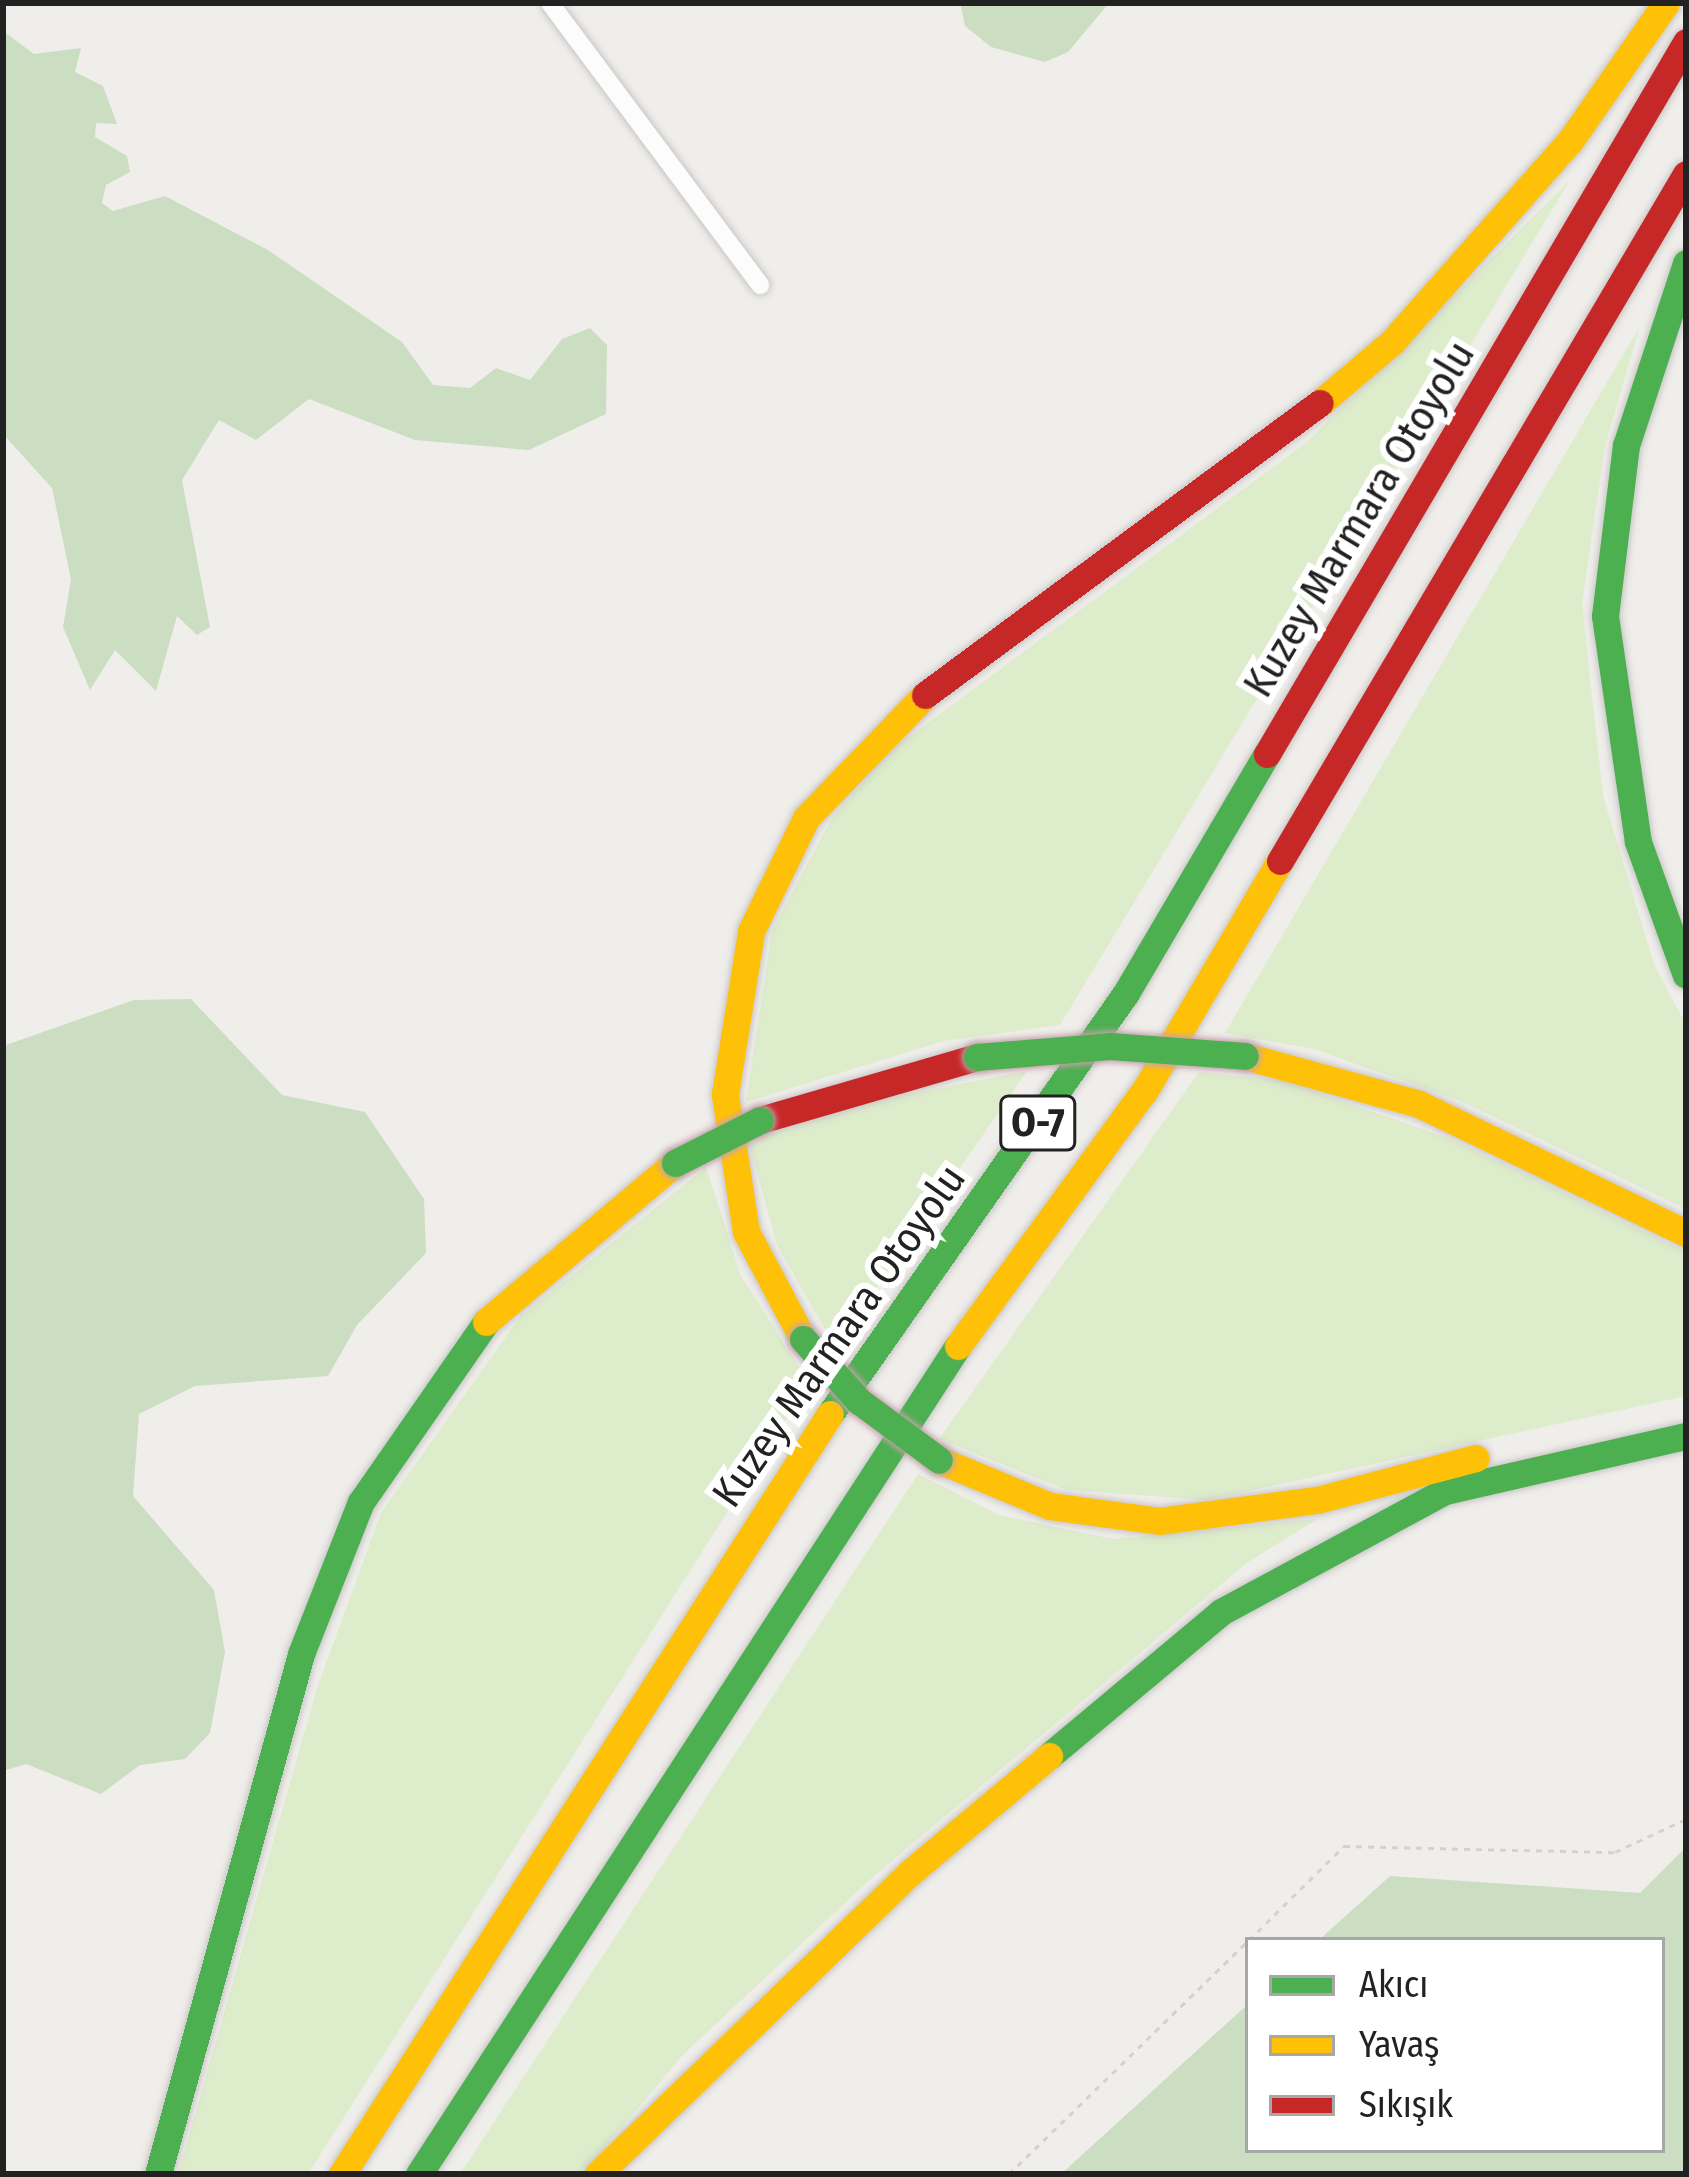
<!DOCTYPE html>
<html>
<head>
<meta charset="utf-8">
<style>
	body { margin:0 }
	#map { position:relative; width:1689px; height:2177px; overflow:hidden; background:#f0eeeb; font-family:"Fira Sans Condensed",sans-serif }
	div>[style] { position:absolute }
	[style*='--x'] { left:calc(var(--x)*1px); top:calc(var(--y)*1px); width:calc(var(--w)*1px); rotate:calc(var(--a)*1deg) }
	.grass>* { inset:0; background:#ddeccb }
	.forest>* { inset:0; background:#cbdec1 }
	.path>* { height:3px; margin-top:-1.5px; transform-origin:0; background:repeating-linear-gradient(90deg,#dccecd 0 6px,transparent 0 12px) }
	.roads { filter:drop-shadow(0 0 3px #c9c8c7) drop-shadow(0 0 3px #c9c8c7) }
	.street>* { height:18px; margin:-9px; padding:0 9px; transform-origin:9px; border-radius:9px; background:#fdfcfc }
	.fast>* { height:27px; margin:-13.5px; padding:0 13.5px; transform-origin:13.5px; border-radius:13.5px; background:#4caf50 }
	.slow>* { height:27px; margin:-13.5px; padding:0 13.5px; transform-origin:13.5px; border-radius:13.5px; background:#ffc107 }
	.jam>* { height:27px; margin:-13.5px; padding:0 13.5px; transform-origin:13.5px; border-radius:13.5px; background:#c62828 }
	.bridges { filter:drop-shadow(0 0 3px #c5a2ac) drop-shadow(0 0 3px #c5a2ac) }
	.fast-bridge>* { height:27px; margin:-13.5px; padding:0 13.5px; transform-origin:13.5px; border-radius:13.5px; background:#4caf50 }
	span { translate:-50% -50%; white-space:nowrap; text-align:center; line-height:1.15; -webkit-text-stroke:12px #fff; paint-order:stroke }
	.shield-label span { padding:3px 9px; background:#fff; border:3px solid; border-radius:9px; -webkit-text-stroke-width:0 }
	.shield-label { font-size:39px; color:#222; font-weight:700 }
	.street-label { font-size:42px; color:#222 }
	.frame { position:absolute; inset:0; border:6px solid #222; pointer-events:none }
	.legend { position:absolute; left:1245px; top:1937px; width:420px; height:216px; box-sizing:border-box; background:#fff; border:3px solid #a7a7a7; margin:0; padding:15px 21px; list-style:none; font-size:36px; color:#222 }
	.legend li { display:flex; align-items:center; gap:24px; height:60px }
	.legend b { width:60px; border:3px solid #a7a7a7 }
</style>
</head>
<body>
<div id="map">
	<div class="grass">
		<i style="clip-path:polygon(1570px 180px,1060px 1025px,944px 1041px,746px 1102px,772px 931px,832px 818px,891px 750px,1307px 442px)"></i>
		<i style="clip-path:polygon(1640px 326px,1605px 445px,1582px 604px,1603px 796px,1654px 964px,1686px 1025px,1686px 1209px,1463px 1102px,1314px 1049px,1225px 1033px)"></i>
		<i style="clip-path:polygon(1027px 1071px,893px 1265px,834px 1345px,777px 1245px,749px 1144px,824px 1111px)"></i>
		<i style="clip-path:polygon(1199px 1072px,1280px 1080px,1451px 1139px,1686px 1252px,1686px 1396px,1207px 1500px,1067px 1490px,939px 1439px)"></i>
		<i style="clip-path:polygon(706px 1167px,740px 1274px,809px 1383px,308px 2174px,178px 2174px,318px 1685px,381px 1513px,519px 1318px)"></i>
		<i style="clip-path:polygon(918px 1474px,999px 1515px,1113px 1539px,1318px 1519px,1248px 1562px,875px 1875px,683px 2055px,582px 2174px,460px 2174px)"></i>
	</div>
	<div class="forest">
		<i style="clip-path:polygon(960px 3px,1109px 3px,1068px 52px,1045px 62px,991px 47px,965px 26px)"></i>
		<i style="clip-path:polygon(3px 31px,34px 54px,81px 48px,75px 72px,103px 86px,117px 124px,96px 123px,95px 137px,127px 156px,130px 172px,106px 185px,102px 203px,113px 211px,165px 196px,268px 250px,402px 342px,433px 385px,470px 388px,496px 368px,530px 380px,562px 339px,590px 328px,607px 345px,606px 414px,529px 450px,415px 440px,309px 399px,256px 440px,219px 420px,182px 480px,210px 627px,197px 635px,177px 616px,156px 691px,115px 650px,90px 690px,63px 627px,71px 579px,52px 488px,3px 434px)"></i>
		<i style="clip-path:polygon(191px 999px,282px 1095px,365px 1112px,424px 1199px,426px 1253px,357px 1325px,328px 1376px,195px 1386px,139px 1414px,133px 1496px,214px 1590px,225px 1652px,210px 1733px,185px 1759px,140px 1765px,101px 1794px,26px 1764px,3px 1771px,3px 1046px,134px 1000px)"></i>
		<i style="clip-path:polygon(1686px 1847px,1686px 2174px,1061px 2174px,1248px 2004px,1248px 2150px,1662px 2150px,1662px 1940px,1319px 1940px,1390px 1876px,1640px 1893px)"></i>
	</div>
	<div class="path">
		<i style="--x:1249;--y:1940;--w:134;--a:-44.7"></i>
		<i style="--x:1344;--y:1846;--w:271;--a:1.3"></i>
		<i style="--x:1615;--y:1852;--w:78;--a:-24.9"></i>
		<i style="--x:1009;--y:2174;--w:332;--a:-44.3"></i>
	</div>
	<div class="roads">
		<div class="street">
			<i style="--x:550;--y:3;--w:352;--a:53.3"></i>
		</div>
		<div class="fast">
			<i style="--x:1686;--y:263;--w:192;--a:108.2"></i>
			<i style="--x:1626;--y:445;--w:172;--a:97"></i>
			<i style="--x:1605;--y:616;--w:228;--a:81.7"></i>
			<i style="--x:1638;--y:842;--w:141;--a:70.2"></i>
			<i style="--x:830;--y:1414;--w:515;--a:-54.89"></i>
			<i style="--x:1126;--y:993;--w:277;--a:-59.5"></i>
			<i style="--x:1049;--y:1756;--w:224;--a:-39.9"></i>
			<i style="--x:1221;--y:1612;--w:255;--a:-28.4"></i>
			<i style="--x:1445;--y:1491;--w:247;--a:-12.9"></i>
			<i style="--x:158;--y:2174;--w:539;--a:-74.62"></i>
			<i style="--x:301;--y:1654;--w:163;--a:-68.5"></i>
			<i style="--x:361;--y:1502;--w:219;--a:-55.2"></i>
			<i style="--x:419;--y:2174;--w:988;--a:-56.94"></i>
		</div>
		<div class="slow">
			<i style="--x:1320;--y:403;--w:94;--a:-40.3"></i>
			<i style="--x:1392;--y:342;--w:268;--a:-48.5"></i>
			<i style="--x:1570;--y:141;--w:168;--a:-55.2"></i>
			<i style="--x:1245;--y:1056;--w:180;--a:15.4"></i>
			<i style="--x:1419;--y:1104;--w:297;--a:25.8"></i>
			<i style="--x:486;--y:1322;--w:247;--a:-40.1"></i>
			<i style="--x:803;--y:1339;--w:121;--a:-118"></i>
			<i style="--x:746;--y:1232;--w:140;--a:-98.7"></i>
			<i style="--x:725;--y:1094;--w:165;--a:-80.9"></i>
			<i style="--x:751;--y:931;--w:126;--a:-64"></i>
			<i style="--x:806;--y:818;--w:171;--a:-45.9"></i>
			<i style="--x:958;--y:1346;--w:317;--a:-53.9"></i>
			<i style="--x:1145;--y:1090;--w:266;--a:-59.5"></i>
			<i style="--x:939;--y:1460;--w:120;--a:22.5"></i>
			<i style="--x:1050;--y:1506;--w:110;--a:7.8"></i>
			<i style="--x:1159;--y:1521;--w:159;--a:-7.6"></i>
			<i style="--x:1317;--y:1500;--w:164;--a:-14.8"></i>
			<i style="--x:342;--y:2174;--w:903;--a:-57.3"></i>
			<i style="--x:598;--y:2174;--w:436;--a:-44"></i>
			<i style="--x:912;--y:1871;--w:179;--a:-40"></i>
		</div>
		<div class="jam">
			<i style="--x:925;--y:695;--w:491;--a:-36.5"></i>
			<i style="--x:1267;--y:754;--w:826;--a:-59.52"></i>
			<i style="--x:1280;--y:861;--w:798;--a:-59.42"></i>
			<i style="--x:760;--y:1120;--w:226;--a:-16.2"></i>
		</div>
	</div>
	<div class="bridges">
		<div class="fast-bridge">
			<i style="--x:977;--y:1057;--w:133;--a:-4.7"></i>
			<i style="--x:1110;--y:1046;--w:135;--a:4.2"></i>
			<i style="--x:675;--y:1163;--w:95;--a:-26.8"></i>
			<i style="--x:803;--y:1339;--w:84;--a:47.9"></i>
			<i style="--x:859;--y:1401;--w:99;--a:36.4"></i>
		</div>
	</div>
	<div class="shield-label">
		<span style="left:1038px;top:1123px">O-7</span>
	</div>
	<div class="street-label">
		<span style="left:1359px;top:519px;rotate:-59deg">Kuzey Marmara Otoyolu</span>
		<span style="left:839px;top:1336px;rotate:-55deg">Kuzey Marmara Otoyolu</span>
	</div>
	<div class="frame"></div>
	<ul class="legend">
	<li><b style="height:15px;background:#4caf50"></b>Akıcı</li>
	<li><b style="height:15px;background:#ffc107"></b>Yavaş</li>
	<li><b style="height:15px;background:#c62828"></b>Sıkışık</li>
	</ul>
</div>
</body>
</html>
